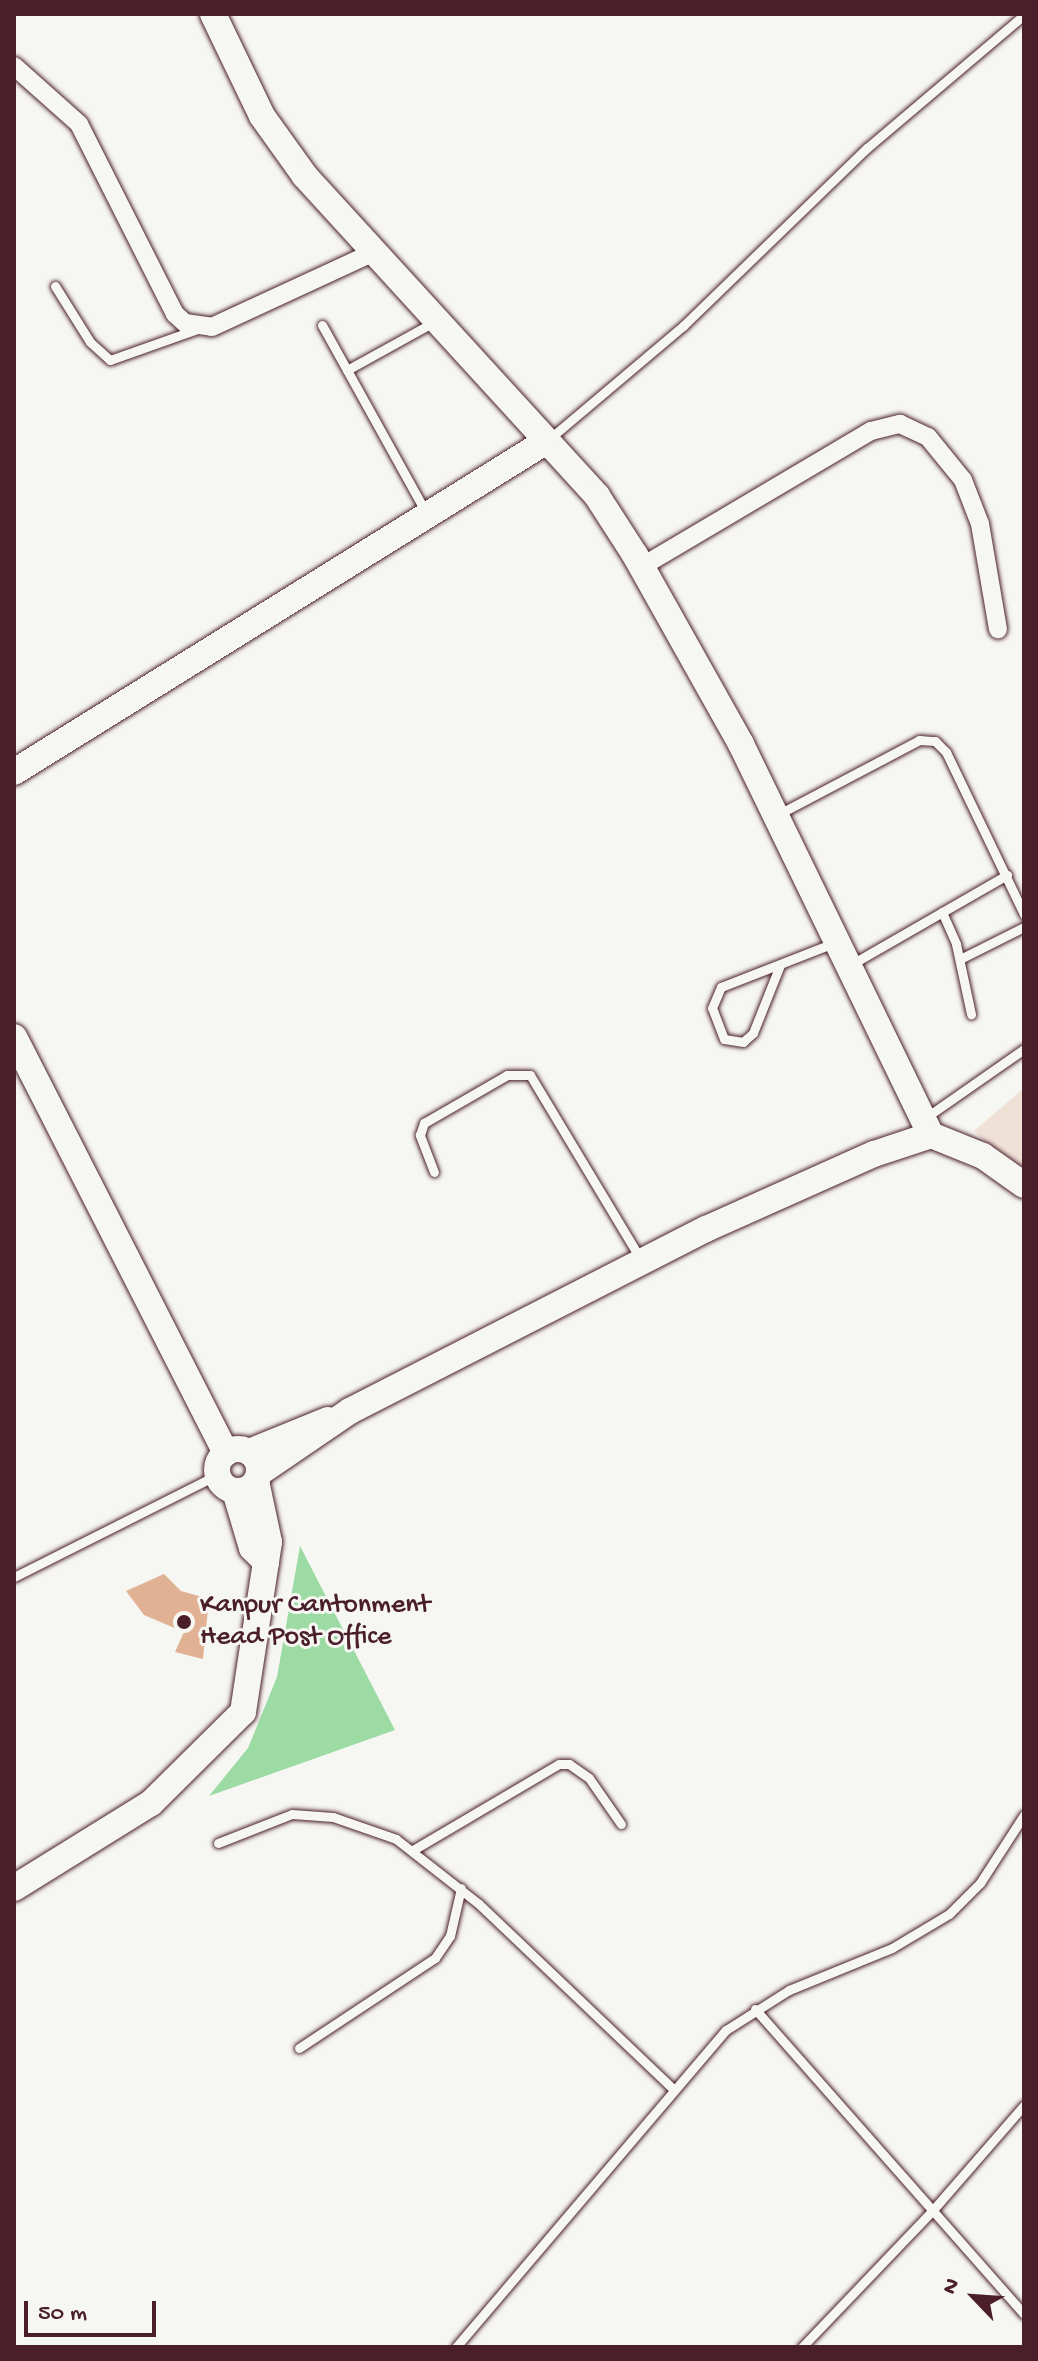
<!DOCTYPE html>
<html>
<head>
<meta charset="utf-8">
<style>
	body { margin:0 }
	#map { position:relative; width:1038px; height:2361px; overflow:hidden; background:#f6f6f2; font-family:"Gochi Hand",sans-serif }
	div>[style] { position:absolute }
	[style*='--x'] { left:calc(var(--x)*1px); top:calc(var(--y)*1px); width:calc(var(--w)*1px); rotate:calc(var(--a)*1deg) }
	.built>* { inset:0; background:#f0e1d6 }
	.green>* { inset:0; background:#9cdba3 }
	.building>* { inset:0; background:#e1b193 }
	.roads { filter:drop-shadow(0 0 2px #4a1f2b) drop-shadow(0 0 2px #4a1f2b) }
	.lane>* { height:9px; margin:-4.5px; padding:0 4.5px; transform-origin:4.5px; border-radius:4.5px; background:#f6f6f2 }
	.street>* { height:18px; margin:-9px; padding:0 9px; transform-origin:9px; border-radius:9px; background:#f6f6f2 }
	.secondary>* { height:26px; margin:-13px; padding:0 13px; transform-origin:13px; border-radius:13px; background:#f6f6f2 }
	.secondary>.ring { margin:-13px; padding:0; box-sizing:content-box; background:none; border:26px solid #f6f6f2; border-radius:50% }
	.dots>* { width:22px; height:22px; translate:-50% -50%; box-sizing:border-box; border:4px solid #f6f6f2; border-radius:50% }
	span { translate:-50% -50%; white-space:nowrap; text-align:center; line-height:1.15; -webkit-text-stroke:6px #f6f6f2; paint-order:stroke }
	.poi-label { font-size:28px; color:#4a1f2b }
	.left { translate:0 -50%; text-align:left }
	.frame { position:absolute; inset:0; border:16px solid #4a1f2b; pointer-events:none }
	.north { position:absolute; left:934px; top:2257px; width:80px; height:80px; -webkit-text-stroke:6px #f6f6f2; paint-order:stroke; rotate:295deg; font-size:22px; font-weight:700; line-height:32px; text-align:center; color:#4a1f2b }
	.north::after { content:''; display:block; margin:auto; width:28px; height:36px; background:#4a1f2b; clip-path:polygon(50% 0,100% 100%,50% 72%,0 100%) }
	.scale { position:absolute; left:24px; top:2301px; width:132px; height:36px; box-sizing:border-box; border:4px solid #4a1f2b; border-top:0; padding-left:10px; font-size:24px; line-height:28px; white-space:nowrap; color:#4a1f2b; -webkit-text-stroke:6px #f6f6f2; paint-order:stroke }
</style>
</head>
<body>
<div id="map">
	<div class="built">
		<i style="clip-path:polygon(1024px 1088px,1024px 1177px,974px 1131px)"></i>
	</div>
	<div class="green">
		<i style="clip-path:polygon(300px 1546px,395px 1730px,209px 1796px,248px 1748px,277px 1677px)"></i>
	</div>
	<div class="building">
		<i style="clip-path:polygon(164px 1574px,181px 1591px,209px 1599px,203px 1659px,175px 1652px,184px 1632px,144px 1615px,126px 1591px)"></i>
	</div>
	<div class="roads">
		<div class="lane">
			<i style="--x:55;--y:286;--w:66;--a:58"></i>
			<i style="--x:90;--y:342;--w:27;--a:42"></i>
			<i style="--x:110;--y:360;--w:92;--a:-19.6"></i>
			<i style="--x:322;--y:325;--w:215;--a:61"></i>
			<i style="--x:347;--y:370;--w:99;--a:-28.9"></i>
			<i style="--x:548;--y:440;--w:177;--a:-40.2"></i>
			<i style="--x:683;--y:326;--w:256;--a:-44.1"></i>
			<i style="--x:867;--y:148;--w:206;--a:-40.3"></i>
			<i style="--x:777;--y:815;--w:161;--a:-27.8"></i>
			<i style="--x:919;--y:740;--w:16;--a:4"></i>
			<i style="--x:935;--y:741;--w:16;--a:45"></i>
			<i style="--x:946;--y:752;--w:180;--a:64.3"></i>
			<i style="--x:942;--y:912;--w:35;--a:66"></i>
			<i style="--x:956;--y:944;--w:72;--a:77.9"></i>
			<i style="--x:960;--y:959;--w:72;--a:-26.6"></i>
			<i style="--x:852;--y:964;--w:179;--a:-29.9"></i>
			<i style="--x:780;--y:965;--w:73;--a:111.7"></i>
			<i style="--x:753;--y:1033;--w:13;--a:138"></i>
			<i style="--x:743;--y:1042;--w:19;--a:-171"></i>
			<i style="--x:724;--y:1039;--w:33;--a:-111"></i>
			<i style="--x:712;--y:1008;--w:23;--a:-67"></i>
			<i style="--x:721;--y:987;--w:121;--a:-21.3"></i>
			<i style="--x:925;--y:1118;--w:121;--a:-34.9"></i>
			<i style="--x:434;--y:1172;--w:40;--a:-111"></i>
			<i style="--x:420;--y:1135;--w:13;--a:-72"></i>
			<i style="--x:424;--y:1123;--w:96;--a:-30"></i>
			<i style="--x:507;--y:1075;--w:23;--a:0"></i>
			<i style="--x:530;--y:1075;--w:216;--a:59"></i>
			<i style="--x:14;--y:1577;--w:227;--a:-26.7"></i>
			<i style="--x:218;--y:1843;--w:79;--a:-21.4"></i>
			<i style="--x:292;--y:1814;--w:41;--a:4.2"></i>
			<i style="--x:333;--y:1817;--w:67;--a:19.2"></i>
			<i style="--x:396;--y:1839;--w:105;--a:38.1"></i>
			<i style="--x:479;--y:1904;--w:268;--a:43.6"></i>
			<i style="--x:413;--y:1850;--w:169;--a:-30.5"></i>
			<i style="--x:559;--y:1764;--w:10;--a:0"></i>
			<i style="--x:569;--y:1764;--w:24;--a:35"></i>
			<i style="--x:589;--y:1778;--w:56;--a:55.2"></i>
			<i style="--x:755;--y:2009;--w:407;--a:48.6"></i>
			<i style="--x:299;--y:2048;--w:163;--a:-33.5"></i>
			<i style="--x:435;--y:1958;--w:27;--a:-56"></i>
			<i style="--x:450;--y:1936;--w:49;--a:-77.1"></i>
			<i style="--x:456;--y:2347;--w:416;--a:-49.6"></i>
			<i style="--x:726;--y:2030;--w:75;--a:-32.4"></i>
			<i style="--x:789;--y:1990;--w:111;--a:-22.2"></i>
			<i style="--x:892;--y:1948;--w:66;--a:-30.8"></i>
			<i style="--x:949;--y:1914;--w:44;--a:-45"></i>
			<i style="--x:980;--y:1883;--w:81;--a:-57.1"></i>
			<i style="--x:802;--y:2347;--w:188;--a:-46.3"></i>
			<i style="--x:932;--y:2211;--w:140;--a:-49"></i>
		</div>
		<div class="street">
			<i style="--x:14;--y:66;--w:87;--a:41.7"></i>
			<i style="--x:79;--y:124;--w:213;--a:63.2"></i>
			<i style="--x:175;--y:314;--w:13;--a:42"></i>
			<i style="--x:185;--y:323;--w:27;--a:8"></i>
			<i style="--x:212;--y:327;--w:176;--a:-24.8"></i>
			<i style="--x:641;--y:567;--w:267;--a:-30.6"></i>
			<i style="--x:871;--y:431;--w:30;--a:-14"></i>
			<i style="--x:900;--y:424;--w:31;--a:25"></i>
			<i style="--x:928;--y:437;--w:55;--a:50.9"></i>
			<i style="--x:963;--y:480;--w:47;--a:68.9"></i>
			<i style="--x:980;--y:524;--w:107;--a:80.3"></i>
		</div>
		<div class="secondary">
			<i style="--x:213;--y:14;--w:113;--a:64.3"></i>
			<i style="--x:262;--y:116;--w:74;--a:54.4"></i>
			<i style="--x:305;--y:176;--w:433;--a:47.6"></i>
			<i style="--x:597;--y:496;--w:70;--a:57.2"></i>
			<i style="--x:635;--y:555;--w:217;--a:60.7"></i>
			<i style="--x:741;--y:744;--w:435;--a:64.1"></i>
			<i style="--x:14;--y:772;--w:625;--a:-31.86"></i>
			<i style="--x:14;--y:1037;--w:467;--a:63"></i>
			<i class="ring" style="left:217px;top:1449px;width:16px;height:16px"></i>
			<i style="--x:249;--y:1452;--w:85;--a:-22.1"></i>
			<i style="--x:259;--y:1473;--w:110;--a:-34.3"></i>
			<i style="--x:350;--y:1411;--w:400;--a:-27.1"></i>
			<i style="--x:706;--y:1229;--w:184;--a:-24.1"></i>
			<i style="--x:874;--y:1154;--w:60;--a:-18.4"></i>
			<i style="--x:931;--y:1135;--w:56;--a:22"></i>
			<i style="--x:983;--y:1156;--w:50;--a:35.3"></i>
			<i style="--x:235;--y:1491;--w:59;--a:73.4"></i>
			<i style="--x:252;--y:1548;--w:20;--a:45"></i>
			<i style="--x:14;--y:1888;--w:161;--a:-31.8"></i>
			<i style="--x:151;--y:1803;--w:129;--a:-44.7"></i>
			<i style="--x:243;--y:1712;--w:172;--a:-81.3"></i>
			<i style="--x:269;--y:1542;--w:62;--a:-102"></i>
		</div>
	</div>
	<div class="dots">
		<i style="left:184px;top:1622px;background:#4a1f2b"></i>
	</div>
	<div class="poi-label">
		<span class="left" style="left:200px;top:1622px">Kanpur Cantonment<br>Head Post Office</span>
	</div>
	<div class="frame"></div>
	<div class="north">N</div>
	<div class="scale">50 m</div>
</div>
</body>
</html>
